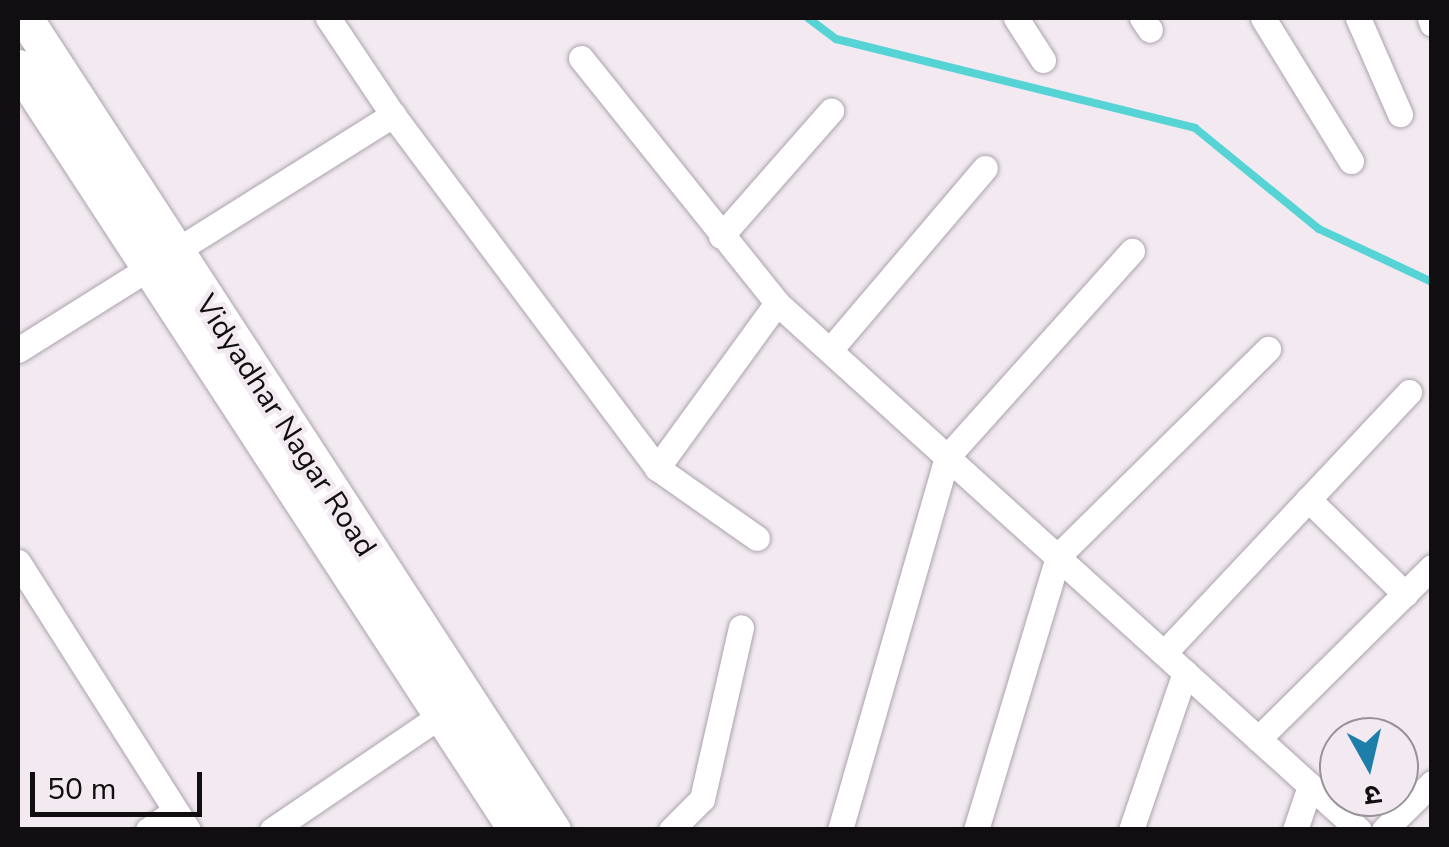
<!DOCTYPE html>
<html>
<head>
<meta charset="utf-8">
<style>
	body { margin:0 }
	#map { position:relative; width:1449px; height:847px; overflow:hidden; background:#f2e9f1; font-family:"Nunito Sans","Noto Sans Devanagari",sans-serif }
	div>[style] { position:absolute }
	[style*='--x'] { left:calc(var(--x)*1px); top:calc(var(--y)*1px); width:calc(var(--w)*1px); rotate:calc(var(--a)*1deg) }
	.stream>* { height:8px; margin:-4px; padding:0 4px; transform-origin:4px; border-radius:4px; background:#56d3d4 }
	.roads { filter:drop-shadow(0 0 2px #aba3ab) drop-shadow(0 0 2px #aba3ab) }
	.minor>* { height:25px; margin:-12.5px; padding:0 12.5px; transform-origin:12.5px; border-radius:12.5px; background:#fff }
	.secondary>* { height:35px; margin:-17.5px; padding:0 17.5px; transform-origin:17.5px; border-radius:17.5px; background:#fff }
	span { translate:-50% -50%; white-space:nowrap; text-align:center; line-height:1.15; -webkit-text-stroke:9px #f2e9f1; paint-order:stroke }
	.street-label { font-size:30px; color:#100e10 }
	.frame { position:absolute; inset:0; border:20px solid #100e10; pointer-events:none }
	.north { position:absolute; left:1319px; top:717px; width:100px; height:100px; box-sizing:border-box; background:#f2e9f1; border:2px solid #989197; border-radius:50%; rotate:172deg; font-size:28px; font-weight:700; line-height:40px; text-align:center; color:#100e10 }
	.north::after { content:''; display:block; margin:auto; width:35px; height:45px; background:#1d7eaa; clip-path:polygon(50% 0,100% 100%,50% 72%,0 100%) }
	.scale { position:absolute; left:30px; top:772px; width:172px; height:45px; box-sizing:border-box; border:5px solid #100e10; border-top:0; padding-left:12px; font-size:30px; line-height:35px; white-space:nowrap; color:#100e10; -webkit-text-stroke:8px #f2e9f1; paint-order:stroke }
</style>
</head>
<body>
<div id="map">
	<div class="stream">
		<i style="--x:808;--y:18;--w:35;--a:37"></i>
		<i style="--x:836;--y:39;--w:370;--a:13.9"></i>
		<i style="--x:1195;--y:128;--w:160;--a:39.2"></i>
		<i style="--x:1319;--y:229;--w:125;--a:25.1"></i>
	</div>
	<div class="roads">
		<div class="minor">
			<i style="--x:328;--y:18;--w:117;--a:56.2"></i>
			<i style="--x:393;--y:115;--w:441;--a:53.2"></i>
			<i style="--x:657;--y:468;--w:204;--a:-54"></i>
			<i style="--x:777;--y:303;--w:785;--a:42.16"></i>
			<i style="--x:1016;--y:18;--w:50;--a:57.3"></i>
			<i style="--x:1142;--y:18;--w:14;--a:56"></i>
			<i style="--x:1263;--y:18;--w:168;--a:58.4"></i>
			<i style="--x:1358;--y:18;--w:105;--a:66.4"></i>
			<i style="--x:1430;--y:18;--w:6;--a:72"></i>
			<i style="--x:581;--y:58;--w:314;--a:51.3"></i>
			<i style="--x:721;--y:236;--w:167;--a:-48.7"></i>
			<i style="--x:18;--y:350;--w:443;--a:-32.1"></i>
			<i style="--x:830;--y:350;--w:239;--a:-49.6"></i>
			<i style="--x:657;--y:468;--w:122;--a:35"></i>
			<i style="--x:1308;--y:499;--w:136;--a:44.4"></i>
			<i style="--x:18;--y:562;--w:317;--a:57.6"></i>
			<i style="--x:1164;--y:653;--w:358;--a:-46.8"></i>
			<i style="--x:1258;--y:739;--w:245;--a:-44.7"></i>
			<i style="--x:148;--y:830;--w:33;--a:-35"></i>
			<i style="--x:272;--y:830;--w:203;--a:-34.2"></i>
			<i style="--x:671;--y:830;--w:44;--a:-45"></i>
			<i style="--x:702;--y:799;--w:176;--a:-77.2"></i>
			<i style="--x:840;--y:830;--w:388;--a:-74"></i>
			<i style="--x:947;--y:457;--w:277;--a:-48.1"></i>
			<i style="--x:976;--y:830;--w:286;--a:-73.3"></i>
			<i style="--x:1058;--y:556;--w:295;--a:-44.6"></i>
			<i style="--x:1131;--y:830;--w:167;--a:-71.1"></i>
			<i style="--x:1295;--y:830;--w:46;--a:-71.2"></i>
			<i style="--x:1384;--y:830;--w:67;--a:-44.4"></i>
		</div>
		<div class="secondary">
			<i style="--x:25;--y:18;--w:969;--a:56.97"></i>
			<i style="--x:18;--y:67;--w:911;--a:56.87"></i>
		</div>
	</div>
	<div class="street-label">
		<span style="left:285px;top:426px;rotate:57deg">Vidyadhar Nagar Road</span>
	</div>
	<div class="frame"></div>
	<div class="north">उ</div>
	<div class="scale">50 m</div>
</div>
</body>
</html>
